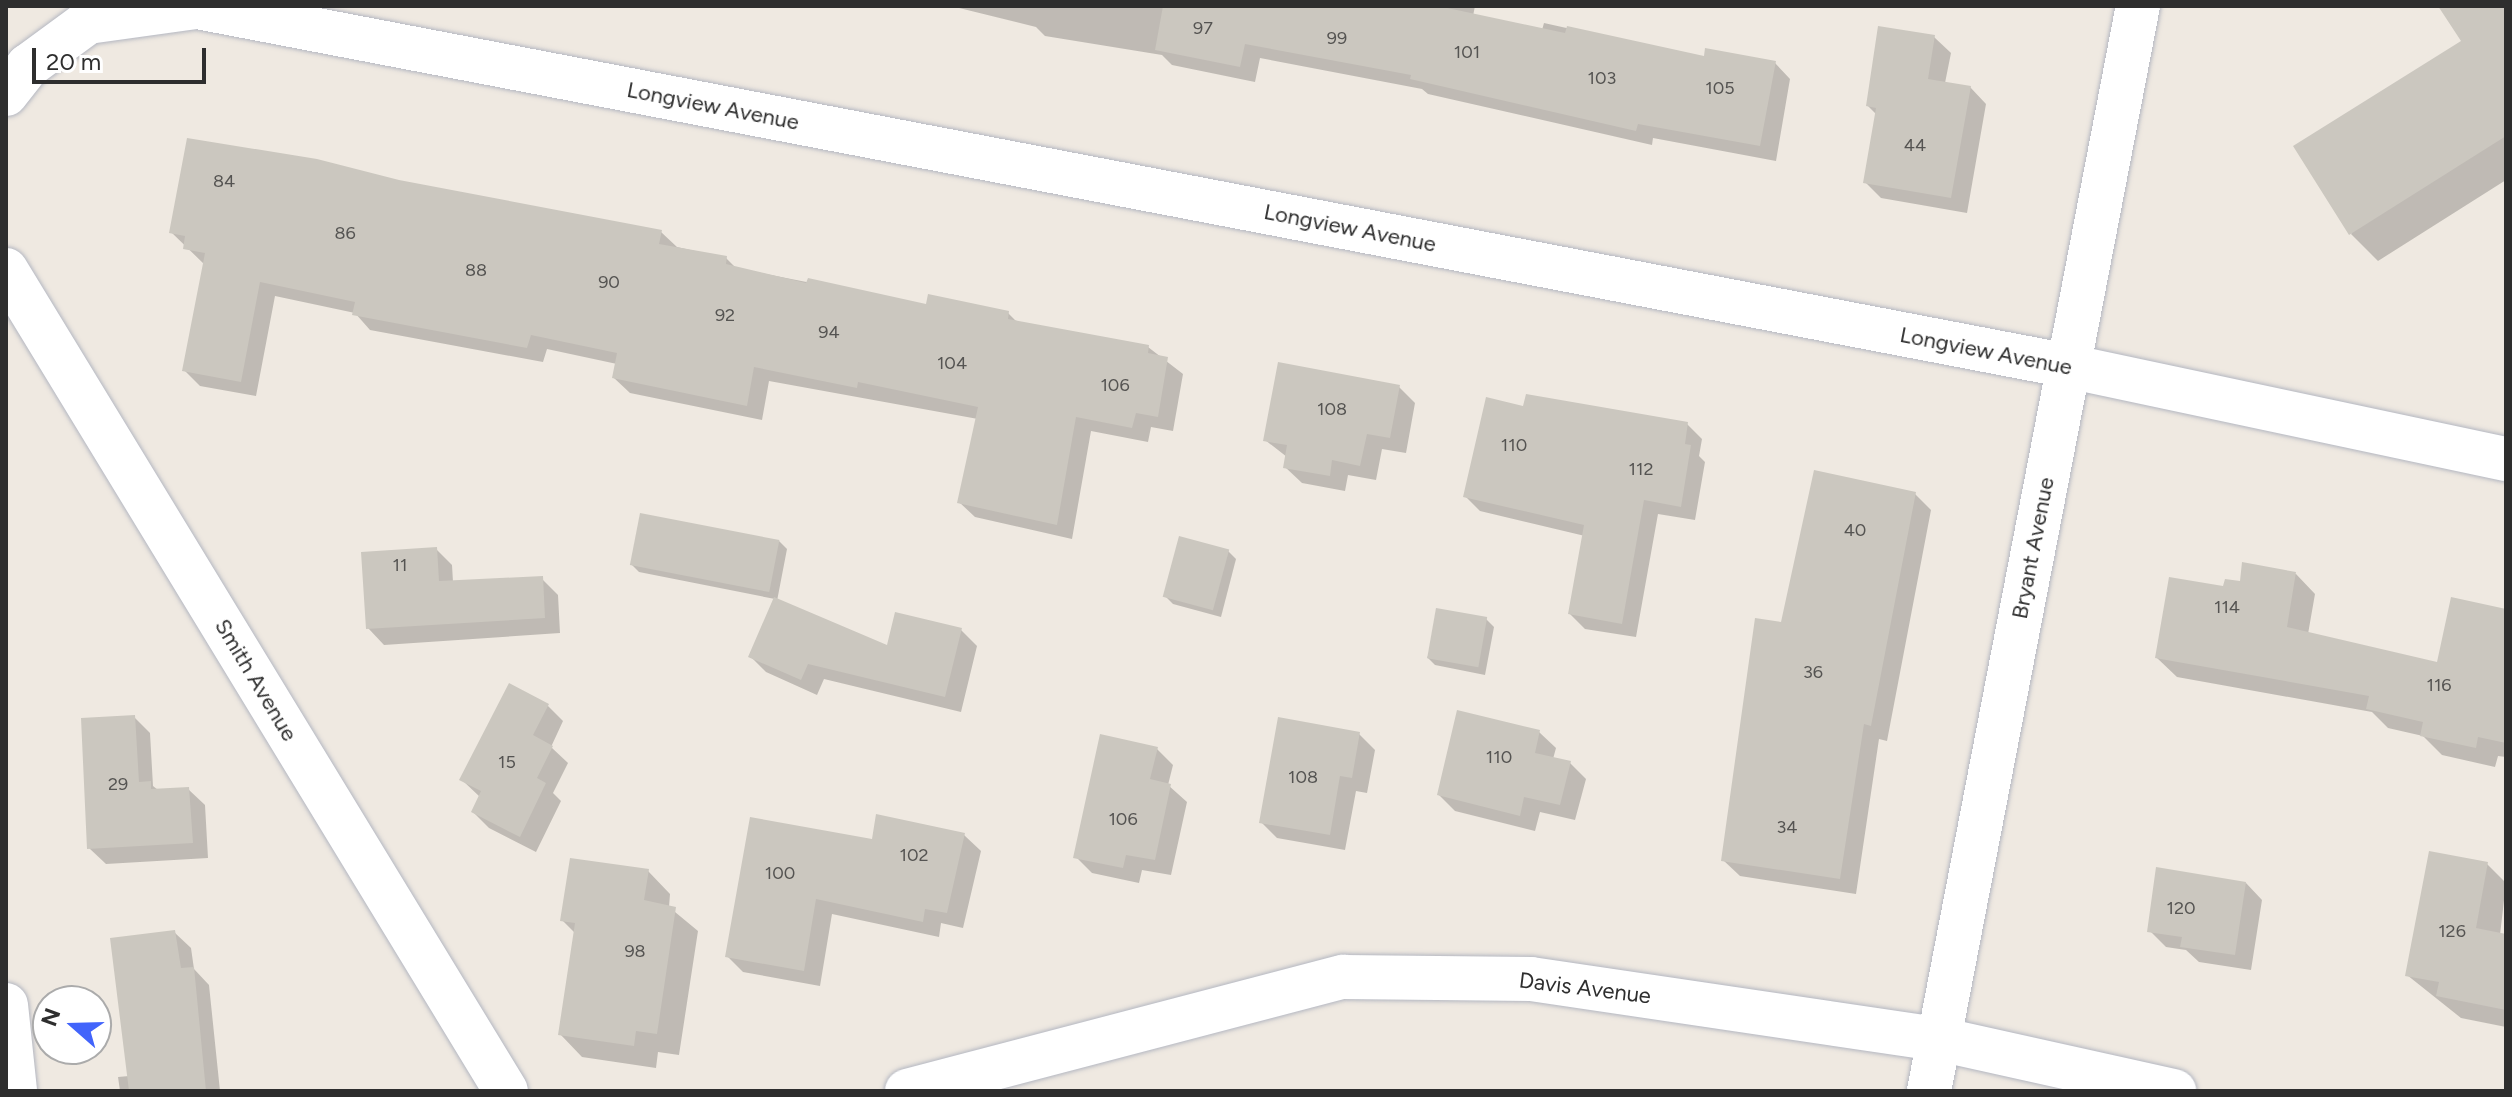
<!DOCTYPE html>
<html>
<head>
<meta charset="utf-8">
<style>
	body { margin:0 }
	#map { position:relative; width:2512px; height:1097px; overflow:hidden; background:#efe9e1; font-family:Figtree,sans-serif }
	div>[style] { position:absolute }
	[style*='--x'] { left:calc(var(--x)*1px); top:calc(var(--y)*1px); width:calc(var(--w)*1px); rotate:calc(var(--a)*1deg) }
	.shadow>* { inset:0; background:#0003 }
	.building>* { inset:0; background:#cbc7bf; transform-origin:0 0 }
	.roads { filter:drop-shadow(0 0 2px #b4b7c1) drop-shadow(0 0 2px #b4b7c1) }
	.street>* { height:44px; margin:-22px; padding:0 22px; transform-origin:22px; border-radius:22px; background:#fff }
	.secondary>* { height:44px; margin:-22px; padding:0 22px; transform-origin:22px; border-radius:22px; background:#fff }
	span { translate:-50% -50%; white-space:nowrap; text-align:center; line-height:1.15; -webkit-text-stroke:6px #fff; paint-order:stroke }
	.number-label { font-size:18px; color:#555452 }
	.number-label span { -webkit-text-stroke-width:0 }
	.street-label { font-size:22px; color:#2e2e2e }
	.frame { position:absolute; inset:0; border:8px solid #2e2e2e; pointer-events:none }
	.north { position:absolute; left:32px; top:985px; width:80px; height:80px; box-sizing:border-box; background:#fff; border:2px solid #ababab; border-radius:50%; rotate:290deg; font-size:22px; font-weight:700; line-height:32px; text-align:center; color:#2e2e2e }
	.north::after { content:''; display:block; margin:auto; width:28px; height:36px; background:#4264fb; clip-path:polygon(50% 0,100% 100%,50% 72%,0 100%) }
	.scale { position:absolute; left:32px; top:48px; width:174px; height:36px; box-sizing:border-box; border:4px solid #2e2e2e; border-top:0; padding-left:10px; font-size:24px; line-height:28px; white-space:nowrap; color:#2e2e2e; -webkit-text-stroke:6px #fff; paint-order:stroke }
</style>
</head>
<body>
<div id="map">
	<div class="shadow">
		<i style="clip-path:polygon(951px 6px,1475px 6px,1473px 16px,1542px 30px,1544px 23px,1706px 59px,1775px 63px,1790px 79px,1776px 161px,1653px 138px,1652px 145px,1428px 94px,1422px 89px,1260px 58px,1255px 82px,1172px 65px,1162px 55px,1045px 36px,1036px 27px)"></i>
		<i style="clip-path:polygon(2445px 6px,2506px 6px,2506px 180px,2378px 261px,2351px 234px,2464px 41px)"></i>
		<i style="clip-path:polygon(1934px 37px,1951px 53px,1945px 83px,1970px 87px,1986px 104px,1967px 213px,1881px 198px,1865px 182px,1877px 115px,1868px 106px)"></i>
		<i style="clip-path:polygon(399px 182px,661px 232px,677px 247px,726px 258px,736px 268px,928px 306px,1008px 313px,1018px 323px,1148px 347px,1183px 374px,1173px 431px,1151px 427px,1148px 442px,1091px 431px,1072px 539px,975px 517px,959px 502px,978px 419px,769px 381px,762px 420px,630px 393px,614px 378px,617px 364px,547px 349px,543px 362px,370px 330px,355px 313px,275px 296px,256px 396px,200px 386px,184px 370px,205px 265px,171px 232px)"></i>
		<i style="clip-path:polygon(1399px 387px,1415px 403px,1406px 453px,1382px 449px,1376px 480px,1348px 475px,1345px 491px,1302px 483px,1285px 467px,1287px 457px,1265px 440px)"></i>
		<i style="clip-path:polygon(1524px 408px,1687px 424px,1702px 439px,1699px 456px,1705px 462px,1695px 520px,1658px 514px,1636px 637px,1585px 629px,1570px 614px,1585px 536px,1480px 511px,1465px 496px)"></i>
		<i style="clip-path:polygon(1915px 494px,1931px 510px,1887px 741px,1879px 739px,1856px 894px,1740px 876px,1723px 860px,1783px 624px)"></i>
		<i style="clip-path:polygon(779px 541px,787px 549px,777px 601px,888px 647px,961px 630px,977px 646px,961px 712px,824px 679px,817px 695px,766px 672px,750px 656px,775px 599px,639px 572px,631px 564px)"></i>
		<i style="clip-path:polygon(436px 549px,452px 565px,453px 582px,542px 579px,558px 595px,560px 633px,384px 645px,368px 628px)"></i>
		<i style="clip-path:polygon(1228px 551px,1236px 559px,1221px 617px,1173px 604px,1165px 596px)"></i>
		<i style="clip-path:polygon(2296px 574px,2315px 594px,2308px 634px,2438px 664px,2506px 611px,2506px 757px,2498px 756px,2495px 767px,2442px 755px,2423px 736px,2388px 728px,2372px 712px,2177px 677px,2157px 658px,2225px 589px)"></i>
		<i style="clip-path:polygon(1486px 619px,1494px 627px,1485px 675px,1435px 665px,1427px 657px)"></i>
		<i style="clip-path:polygon(547px 705px,563px 721px,551px 747px,568px 763px,553px 793px,561px 801px,536px 852px,489px 828px,473px 812px,480px 797px,462px 780px)"></i>
		<i style="clip-path:polygon(134px 717px,150px 733px,153px 786px,158px 790px,188px 789px,205px 805px,208px 858px,106px 864px,89px 848px)"></i>
		<i style="clip-path:polygon(1539px 732px,1556px 748px,1553px 759px,1570px 763px,1586px 779px,1575px 820px,1540px 812px,1535px 831px,1455px 811px,1439px 795px)"></i>
		<i style="clip-path:polygon(1359px 734px,1375px 750px,1367px 793px,1356px 791px,1345px 850px,1277px 838px,1261px 822px)"></i>
		<i style="clip-path:polygon(1157px 749px,1173px 765px,1168px 785px,1187px 802px,1171px 875px,1142px 870px,1139px 883px,1092px 873px,1076px 857px)"></i>
		<i style="clip-path:polygon(964px 835px,981px 851px,963px 928px,941px 923px,939px 937px,832px 914px,820px 986px,743px 972px,727px 956px,873px 841px)"></i>
		<i style="clip-path:polygon(2487px 864px,2506px 883px,2500px 935px,2506px 936px,2506px 1027px,2461px 1018px,2407px 975px)"></i>
		<i style="clip-path:polygon(648px 871px,670px 894px,669px 907px,698px 931px,679px 1055px,658px 1052px,656px 1068px,582px 1057px,560px 1034px,576px 934px,562px 920px)"></i>
		<i style="clip-path:polygon(2246px 883px,2262px 900px,2251px 970px,2199px 962px,2186px 950px,2166px 947px,2150px 931px)"></i>
		<i style="clip-path:polygon(174px 932px,191px 948px,194px 969px,209px 985px,220px 1091px,120px 1091px,118px 1077px,129px 1076px)"></i>
	</div>
	<div class="building">
		<i style="clip-path:polygon(1163px 6px,1438px 6px,1565px 33px,1567px 26px,1704px 56px,1705px 48px,1776px 61px,1760px 146px,1638px 124px,1636px 131px,1410px 79px,1411px 75px,1245px 44px,1240px 67px,1155px 50px)"></i>
		<i style="clip-path:polygon(2438px 6px,2506px 6px,2506px 136px,2349px 235px,2293px 146px,2461px 41px)"></i>
		<i style="clip-path:polygon(1878px 26px,1935px 35px,1928px 79px,1971px 86px,1951px 198px,1863px 183px,1876px 108px,1866px 106px)"></i>
		<i style="clip-path:polygon(187px 138px,317px 159px,399px 180px,662px 230px,659px 244px,727px 256px,726px 264px,806px 283px,808px 278px,926px 304px,928px 294px,1009px 311px,1008px 319px,1149px 345px,1148px 353px,1168px 357px,1158px 417px,1136px 413px,1132px 428px,1076px 417px,1057px 525px,957px 503px,978px 407px,858px 382px,857px 388px,754px 367px,747px 406px,612px 378px,617px 353px,531px 335px,527px 348px,352px 315px,355px 302px,260px 282px,241px 382px,182px 371px,205px 253px,183px 249px,185px 236px,169px 233px)"></i>
		<i style="clip-path:polygon(1278px 362px,1400px 385px,1390px 438px,1367px 434px,1360px 466px,1332px 460px,1330px 476px,1283px 468px,1287px 445px,1263px 441px)"></i>
		<i style="clip-path:polygon(1526px 394px,1688px 422px,1685px 444px,1691px 445px,1681px 507px,1644px 500px,1622px 624px,1568px 614px,1584px 525px,1463px 497px,1486px 397px,1523px 406px)"></i>
		<i style="clip-path:polygon(1814px 470px,1916px 492px,1871px 726px,1864px 724px,1840px 879px,1721px 861px,1755px 618px,1781px 622px)"></i>
		<i style="left:640px;top:513px;width:142px;height:53px;rotate:11deg"></i>
		<i style="left:1179px;top:536px;width:52px;height:63px;rotate:15deg"></i>
		<i style="clip-path:polygon(437px 547px,439px 581px,543px 576px,545px 618px,366px 629px,361px 552px)"></i>
		<i style="clip-path:polygon(2242px 562px,2296px 572px,2287px 627px,2437px 662px,2451px 597px,2506px 609px,2506px 743px,2478px 737px,2476px 748px,2420px 736px,2423px 722px,2366px 709px,2369px 696px,2155px 658px,2169px 577px,2223px 586px,2225px 579px,2240px 581px)"></i>
		<i style="clip-path:polygon(774px 597px,887px 645px,895px 612px,962px 628px,945px 697px,808px 664px,801px 680px,748px 657px)"></i>
		<i style="left:1436px;top:608px;width:52px;height:51px;rotate:10deg"></i>
		<i style="clip-path:polygon(509px 683px,549px 704px,533px 735px,553px 746px,537px 778px,546px 783px,520px 837px,471px 812px,481px 791px,459px 780px)"></i>
		<i style="clip-path:polygon(1457px 710px,1540px 730px,1535px 753px,1571px 761px,1560px 805px,1524px 797px,1520px 816px,1437px 795px)"></i>
		<i style="clip-path:polygon(135px 715px,139px 782px,151px 781px,151px 789px,189px 787px,193px 843px,87px 849px,81px 718px)"></i>
		<i style="clip-path:polygon(1278px 717px,1360px 732px,1352px 778px,1340px 776px,1330px 835px,1259px 823px)"></i>
		<i style="clip-path:polygon(1100px 734px,1158px 747px,1150px 779px,1171px 784px,1155px 860px,1126px 855px,1123px 868px,1073px 858px)"></i>
		<i style="clip-path:polygon(876px 814px,965px 833px,947px 913px,925px 909px,923px 922px,816px 899px,804px 971px,725px 957px,750px 817px,872px 839px)"></i>
		<i style="clip-path:polygon(2429px 851px,2488px 862px,2476px 928px,2506px 934px,2506px 1010px,2436px 996px,2439px 982px,2405px 976px)"></i>
		<i style="clip-path:polygon(570px 858px,649px 869px,644px 900px,676px 907px,657px 1034px,636px 1031px,634px 1046px,558px 1035px,575px 923px,560px 921px)"></i>
		<i style="clip-path:polygon(2156px 867px,2246px 882px,2235px 955px,2180px 947px,2182px 937px,2147px 932px)"></i>
		<i style="clip-path:polygon(175px 930px,181px 968px,194px 967px,206px 1091px,129px 1091px,110px 938px)"></i>
	</div>
	<div class="roads">
		<div class="street">
			<i style="--x:6;--y:94;--w:36;--a:-52"></i>
			<i style="--x:28;--y:66;--w:74;--a:-36.3"></i>
			<i style="--x:88;--y:22;--w:109;--a:-7.9"></i>
			<i style="--x:6;--y:270;--w:961;--a:58.66"></i>
			<i style="--x:2068;--y:366;--w:448;--a:12"></i>
			<i style="--x:6;--y:1005;--w:86;--a:84"></i>
			<i style="--x:907;--y:1091;--w:451;--a:-14.7"></i>
			<i style="--x:1343;--y:977;--w:188;--a:0.6"></i>
			<i style="--x:1531;--y:979;--w:412;--a:8.4"></i>
			<i style="--x:1939;--y:1039;--w:241;--a:12.5"></i>
		</div>
		<div class="secondary">
			<i style="--x:192;--y:6;--w:1910;--a:10.86"></i>
			<i style="--x:1929;--y:1091;--w:1105;--a:-79.1"></i>
		</div>
	</div>
	<div class="number-label">
		<span style="left:1203px;top:28px">97</span>
		<span style="left:1337px;top:38px">99</span>
		<span style="left:1467px;top:52px">101</span>
		<span style="left:1602px;top:78px">103</span>
		<span style="left:1720px;top:88px">105</span>
		<span style="left:1915px;top:145px">44</span>
		<span style="left:224px;top:181px">84</span>
		<span style="left:345px;top:233px">86</span>
		<span style="left:476px;top:270px">88</span>
		<span style="left:609px;top:282px">90</span>
		<span style="left:725px;top:315px">92</span>
		<span style="left:829px;top:332px">94</span>
		<span style="left:952px;top:363px">104</span>
		<span style="left:1115px;top:385px">106</span>
		<span style="left:1332px;top:409px">108</span>
		<span style="left:1514px;top:445px">110</span>
		<span style="left:1641px;top:469px">112</span>
		<span style="left:1855px;top:530px">40</span>
		<span style="left:400px;top:565px">11</span>
		<span style="left:2227px;top:607px">114</span>
		<span style="left:1813px;top:672px">36</span>
		<span style="left:2439px;top:685px">116</span>
		<span style="left:1499px;top:757px">110</span>
		<span style="left:507px;top:762px">15</span>
		<span style="left:1303px;top:777px">108</span>
		<span style="left:118px;top:784px">29</span>
		<span style="left:1123px;top:819px">106</span>
		<span style="left:1787px;top:827px">34</span>
		<span style="left:914px;top:855px">102</span>
		<span style="left:780px;top:873px">100</span>
		<span style="left:2181px;top:908px">120</span>
		<span style="left:2452px;top:931px">126</span>
		<span style="left:635px;top:951px">98</span>
	</div>
	<div class="street-label">
		<span style="left:713px;top:106px;rotate:11deg">Longview Avenue</span>
		<span style="left:1350px;top:228px;rotate:11deg">Longview Avenue</span>
		<span style="left:1986px;top:351px;rotate:11deg">Longview Avenue</span>
		<span style="left:2033px;top:548px;rotate:-79deg">Bryant Avenue</span>
		<span style="left:256px;top:680px;rotate:59deg">Smith Avenue</span>
		<span style="left:1585px;top:988px;rotate:7deg">Davis Avenue</span>
	</div>
	<div class="frame"></div>
	<div class="north">N</div>
	<div class="scale">20 m</div>
</div>
</body>
</html>
